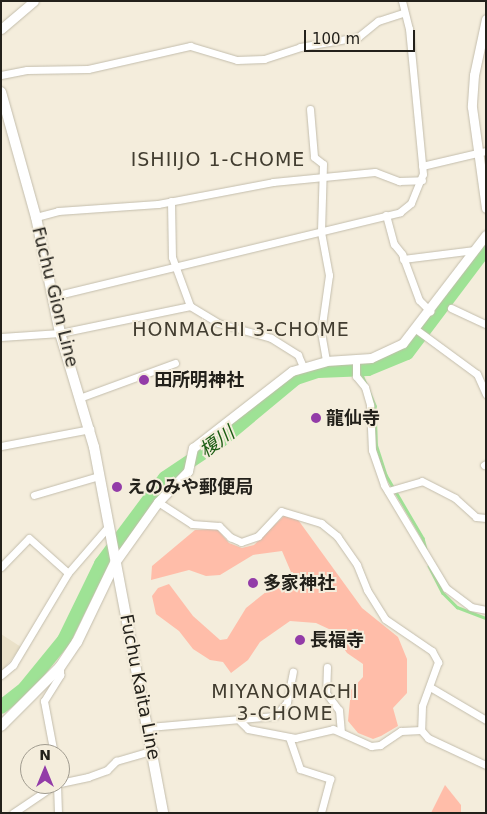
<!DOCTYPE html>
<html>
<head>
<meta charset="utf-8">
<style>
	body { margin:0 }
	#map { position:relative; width:487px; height:814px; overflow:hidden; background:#f4eddc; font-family:"DejaVu Sans","Noto Sans JP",sans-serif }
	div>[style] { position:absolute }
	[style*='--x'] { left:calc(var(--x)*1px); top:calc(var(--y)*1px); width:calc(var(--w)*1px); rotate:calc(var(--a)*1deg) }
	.built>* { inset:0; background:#eae1c9 }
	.green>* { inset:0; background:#ffbda9 }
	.stream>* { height:2.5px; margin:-1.25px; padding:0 1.25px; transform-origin:1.25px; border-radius:1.25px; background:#9ee295 }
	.river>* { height:14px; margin:-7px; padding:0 7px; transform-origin:7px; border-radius:7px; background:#9ee295 }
	.roads { filter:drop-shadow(0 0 1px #c3bdac) drop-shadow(0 0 1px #c3bdac) }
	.minor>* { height:7px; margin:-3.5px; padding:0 3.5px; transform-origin:3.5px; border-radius:3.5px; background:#fff }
	.tertiary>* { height:9px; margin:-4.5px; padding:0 4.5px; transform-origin:4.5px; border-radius:4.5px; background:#fff }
	.secondary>* { height:10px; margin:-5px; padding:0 5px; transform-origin:5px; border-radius:5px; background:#fff }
	.dots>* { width:14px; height:14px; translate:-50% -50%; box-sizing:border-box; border:2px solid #f4eddc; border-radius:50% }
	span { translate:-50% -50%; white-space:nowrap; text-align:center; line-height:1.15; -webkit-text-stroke:4px #f4eddc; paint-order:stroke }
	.street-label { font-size:18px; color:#23211b }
	.poi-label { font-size:18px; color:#23211b; font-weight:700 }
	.left { translate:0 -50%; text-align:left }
	.neighbourhood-label { font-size:19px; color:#423d30; letter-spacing:1px }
	.water-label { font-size:19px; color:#1a5c12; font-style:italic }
	.frame { position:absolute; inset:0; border:2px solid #23211b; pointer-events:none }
	.north { position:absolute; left:20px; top:744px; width:50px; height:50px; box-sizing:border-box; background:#f4eddc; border:1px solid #a09b8f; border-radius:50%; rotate:0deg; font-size:14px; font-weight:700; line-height:20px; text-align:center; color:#23211b }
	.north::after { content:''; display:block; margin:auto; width:18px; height:22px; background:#933ca8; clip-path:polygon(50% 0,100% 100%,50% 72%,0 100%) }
	.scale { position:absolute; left:304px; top:30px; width:111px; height:22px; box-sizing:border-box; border:2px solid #23211b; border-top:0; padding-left:6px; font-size:15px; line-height:18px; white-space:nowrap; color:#23211b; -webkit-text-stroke:4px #f4eddc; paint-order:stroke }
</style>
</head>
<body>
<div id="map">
	<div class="built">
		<i style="clip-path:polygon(1px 634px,21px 647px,1px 673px)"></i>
	</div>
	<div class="green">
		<i style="clip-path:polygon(286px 514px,296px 517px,362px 608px,398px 637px,407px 659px,407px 693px,393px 708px,398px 726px,381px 736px,373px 739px,358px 733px,348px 721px,351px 690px,363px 677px,363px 664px,347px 653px,331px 630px,316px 623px,290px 621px,260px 642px,248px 660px,231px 673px,223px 662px,210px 660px,193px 649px,179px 631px,156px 614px,152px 596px,158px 588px,169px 584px,193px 616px,220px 640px,227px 639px,246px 608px,291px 572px,282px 551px,253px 555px,220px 575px,206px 576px,189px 570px,151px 580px,152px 566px,195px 530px,217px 529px,229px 543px,242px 548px,254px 545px)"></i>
		<i style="clip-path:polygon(445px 785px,461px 805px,461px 813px,431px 813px)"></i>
	</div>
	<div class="stream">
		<i style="--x:360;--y:370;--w:39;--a:67"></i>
		<i style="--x:375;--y:406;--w:38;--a:88"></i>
		<i style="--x:376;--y:444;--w:33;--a:72"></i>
		<i style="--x:386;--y:475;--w:73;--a:59.6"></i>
		<i style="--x:423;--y:538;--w:11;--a:75"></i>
		<i style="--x:429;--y:566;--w:30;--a:63"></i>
		<i style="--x:443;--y:593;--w:20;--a:45"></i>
		<i style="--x:457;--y:607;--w:31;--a:21"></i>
	</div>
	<div class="river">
		<i style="--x:1;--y:707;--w:31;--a:-38"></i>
		<i style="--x:25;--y:688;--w:62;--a:-50.9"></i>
		<i style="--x:64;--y:640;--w:85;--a:-64"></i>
		<i style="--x:101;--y:564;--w:107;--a:-53.3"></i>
		<i style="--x:165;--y:478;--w:65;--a:-33.7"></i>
		<i style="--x:219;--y:442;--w:100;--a:-39.7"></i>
		<i style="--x:296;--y:378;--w:23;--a:-18"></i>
		<i style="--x:318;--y:371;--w:50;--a:-2.3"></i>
		<i style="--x:368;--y:369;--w:42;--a:-22.3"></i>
		<i style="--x:407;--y:353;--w:131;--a:-53"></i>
	</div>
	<div class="roads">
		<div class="minor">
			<i style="--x:1;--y:75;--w:26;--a:-11"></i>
			<i style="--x:27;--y:70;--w:61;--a:-0.9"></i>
			<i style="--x:88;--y:69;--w:105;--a:-12.7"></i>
			<i style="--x:190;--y:46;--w:49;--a:16.6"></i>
			<i style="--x:237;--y:60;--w:27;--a:-2"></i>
			<i style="--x:264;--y:59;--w:38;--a:-18"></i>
			<i style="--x:300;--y:47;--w:59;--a:-9.8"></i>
			<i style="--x:358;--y:37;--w:26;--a:-39"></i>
			<i style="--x:378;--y:21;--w:26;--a:-18"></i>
			<i style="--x:310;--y:109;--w:48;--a:85.2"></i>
			<i style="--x:314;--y:157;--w:11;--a:38"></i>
			<i style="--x:323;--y:164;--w:68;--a:91.7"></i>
			<i style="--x:321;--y:232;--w:44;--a:79.5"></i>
			<i style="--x:329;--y:275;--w:58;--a:98"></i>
			<i style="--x:321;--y:332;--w:29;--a:80"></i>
			<i style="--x:422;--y:166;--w:66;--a:-13.2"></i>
			<i style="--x:171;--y:201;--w:56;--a:89"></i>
			<i style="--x:172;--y:257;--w:52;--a:69.8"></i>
			<i style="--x:190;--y:306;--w:33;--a:31"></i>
			<i style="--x:218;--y:323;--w:55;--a:15.8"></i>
			<i style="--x:271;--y:338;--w:32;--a:32"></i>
			<i style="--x:298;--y:355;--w:13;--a:67"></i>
			<i style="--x:386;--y:215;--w:30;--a:75"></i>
			<i style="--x:394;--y:244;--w:13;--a:51"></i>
			<i style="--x:402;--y:254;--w:49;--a:69.7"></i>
			<i style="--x:419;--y:300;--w:16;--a:45"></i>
			<i style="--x:36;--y:217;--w:23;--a:-15"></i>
			<i style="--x:58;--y:211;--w:100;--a:-4"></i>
			<i style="--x:158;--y:204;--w:117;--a:-10.8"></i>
			<i style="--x:273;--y:182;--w:102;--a:-5.6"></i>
			<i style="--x:375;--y:172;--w:26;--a:21"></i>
			<i style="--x:399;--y:181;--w:23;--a:-2"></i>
			<i style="--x:403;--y:259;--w:72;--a:-7.2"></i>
			<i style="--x:54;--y:296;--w:356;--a:-13.6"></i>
			<i style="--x:400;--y:212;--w:14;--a:-39"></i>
			<i style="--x:411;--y:203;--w:31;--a:-68"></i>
			<i style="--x:423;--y:174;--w:146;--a:-95.5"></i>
			<i style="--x:409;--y:29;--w:29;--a:-104"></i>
			<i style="--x:451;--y:308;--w:38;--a:25"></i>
			<i style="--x:417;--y:330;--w:74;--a:36.3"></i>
			<i style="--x:477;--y:374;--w:22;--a:66"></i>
			<i style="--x:1;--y:337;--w:59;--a:-3.9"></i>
			<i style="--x:60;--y:333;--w:133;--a:-11.7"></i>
			<i style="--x:356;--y:361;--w:15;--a:90"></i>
			<i style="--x:356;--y:376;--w:14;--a:51"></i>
			<i style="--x:365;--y:387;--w:19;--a:74"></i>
			<i style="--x:370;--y:405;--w:45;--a:87.5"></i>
			<i style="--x:372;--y:450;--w:37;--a:71"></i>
			<i style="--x:384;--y:485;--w:120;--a:59"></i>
			<i style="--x:446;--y:588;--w:31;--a:37"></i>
			<i style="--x:471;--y:607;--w:15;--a:11"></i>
			<i style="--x:82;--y:397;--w:99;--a:-20.1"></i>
			<i style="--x:1;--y:446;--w:91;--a:-10.8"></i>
			<i style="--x:484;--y:465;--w:2;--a:-27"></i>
			<i style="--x:388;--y:491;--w:35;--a:-16"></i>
			<i style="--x:422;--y:481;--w:37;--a:27"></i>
			<i style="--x:455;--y:498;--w:28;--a:42"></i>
			<i style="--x:476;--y:517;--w:10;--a:6"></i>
			<i style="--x:34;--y:495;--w:68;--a:-16.3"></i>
			<i style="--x:158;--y:502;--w:40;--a:32.9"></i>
			<i style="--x:192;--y:524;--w:27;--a:4"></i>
			<i style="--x:219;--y:526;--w:16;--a:45"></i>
			<i style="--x:230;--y:537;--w:12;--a:24"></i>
			<i style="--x:241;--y:542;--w:18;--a:-19"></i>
			<i style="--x:258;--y:536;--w:34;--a:-47"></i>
			<i style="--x:281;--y:511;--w:42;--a:16.7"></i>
			<i style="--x:321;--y:523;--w:21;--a:39"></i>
			<i style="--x:337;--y:536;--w:35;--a:55"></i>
			<i style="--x:357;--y:565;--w:27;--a:68"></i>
			<i style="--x:367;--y:590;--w:34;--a:58"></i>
			<i style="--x:385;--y:619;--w:57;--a:34.2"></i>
			<i style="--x:432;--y:651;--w:13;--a:61"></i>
			<i style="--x:438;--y:662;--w:47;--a:110"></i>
			<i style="--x:422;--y:706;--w:24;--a:92"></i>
			<i style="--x:421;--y:730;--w:11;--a:49"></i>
			<i style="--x:428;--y:738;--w:64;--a:25"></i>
			<i style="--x:1;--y:567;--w:40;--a:-46"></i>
			<i style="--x:29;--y:538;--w:52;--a:41.9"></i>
			<i style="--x:327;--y:667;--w:26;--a:92"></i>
			<i style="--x:326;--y:693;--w:21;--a:53"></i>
			<i style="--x:339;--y:710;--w:21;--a:85"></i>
			<i style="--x:1;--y:675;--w:16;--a:-40"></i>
			<i style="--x:13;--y:665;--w:107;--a:-59.1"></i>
			<i style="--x:68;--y:573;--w:60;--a:-49.1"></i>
			<i style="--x:430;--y:687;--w:65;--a:30.5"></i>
			<i style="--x:240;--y:721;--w:11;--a:45"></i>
			<i style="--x:248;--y:729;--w:48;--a:10.8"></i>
			<i style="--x:295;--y:738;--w:39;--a:-13"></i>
			<i style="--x:333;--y:729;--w:42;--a:24.1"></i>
			<i style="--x:371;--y:746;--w:9;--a:-6"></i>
			<i style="--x:380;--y:745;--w:25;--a:-34"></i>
			<i style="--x:401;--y:731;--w:20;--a:-3"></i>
			<i style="--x:149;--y:727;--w:126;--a:-5"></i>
			<i style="--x:275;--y:716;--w:18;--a:-49"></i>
			<i style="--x:287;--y:702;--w:31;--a:-79"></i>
			<i style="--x:289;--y:737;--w:34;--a:71"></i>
			<i style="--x:300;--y:769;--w:32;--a:18"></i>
			<i style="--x:330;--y:779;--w:35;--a:105"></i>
			<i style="--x:54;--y:754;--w:54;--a:-100.7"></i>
			<i style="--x:44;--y:701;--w:31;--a:-58"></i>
			<i style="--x:60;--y:675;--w:8;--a:-90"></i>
			<i style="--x:60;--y:783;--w:29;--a:-12"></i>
			<i style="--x:88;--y:777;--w:20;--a:-20"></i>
			<i style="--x:107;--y:770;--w:13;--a:-45"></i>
			<i style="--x:116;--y:761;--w:40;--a:-16"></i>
			<i style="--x:57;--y:784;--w:29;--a:88"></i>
			<i style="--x:13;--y:813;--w:52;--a:-34"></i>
		</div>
		<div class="tertiary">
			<i style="--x:486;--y:19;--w:57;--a:102.1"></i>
			<i style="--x:474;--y:75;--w:32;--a:94"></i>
			<i style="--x:472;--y:107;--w:102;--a:82.1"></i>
			<i style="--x:1;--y:29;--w:43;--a:-40.3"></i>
			<i style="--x:116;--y:561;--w:72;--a:-54.6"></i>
			<i style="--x:158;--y:502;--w:43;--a:-45.9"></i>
			<i style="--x:188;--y:471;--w:24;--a:-78"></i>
			<i style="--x:193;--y:448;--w:125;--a:-37.9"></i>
			<i style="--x:292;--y:371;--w:35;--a:-16"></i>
			<i style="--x:326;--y:361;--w:45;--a:-3.8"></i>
			<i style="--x:371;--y:358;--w:35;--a:-25"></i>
			<i style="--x:403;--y:343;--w:136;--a:-52.5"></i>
		</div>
		<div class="secondary">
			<i style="--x:1;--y:92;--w:130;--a:74.4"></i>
			<i style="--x:36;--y:217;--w:118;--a:78.3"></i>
			<i style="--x:60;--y:333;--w:119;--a:73.4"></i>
			<i style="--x:94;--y:447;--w:372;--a:79.3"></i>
			<i style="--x:1;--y:726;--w:83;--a:-45"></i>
			<i style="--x:60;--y:667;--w:30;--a:-56"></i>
			<i style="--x:77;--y:642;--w:90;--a:-64.3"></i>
		</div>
	</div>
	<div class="dots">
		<i style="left:144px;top:380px;background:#933ca8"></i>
		<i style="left:316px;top:418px;background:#933ca8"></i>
		<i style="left:117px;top:487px;background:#933ca8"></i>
		<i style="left:253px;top:583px;background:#933ca8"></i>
		<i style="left:300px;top:640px;background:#933ca8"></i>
	</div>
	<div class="street-label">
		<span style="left:55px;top:297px;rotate:76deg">Fuchu Gion Line</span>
		<span style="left:140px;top:687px;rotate:79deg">Fuchu Kaita Line</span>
	</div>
	<div class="poi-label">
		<span class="left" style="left:154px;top:380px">田所明神社</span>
		<span class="left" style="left:326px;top:418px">龍仙寺</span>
		<span class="left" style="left:127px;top:487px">えのみや郵便局</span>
		<span class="left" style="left:263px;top:583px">多家神社</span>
		<span class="left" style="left:310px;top:640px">長福寺</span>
	</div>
	<div class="neighbourhood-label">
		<span style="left:218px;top:160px">ISHIIJO 1-CHOME</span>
		<span style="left:241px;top:330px">HONMACHI 3-CHOME</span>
		<span style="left:285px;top:703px">MIYANOMACHI<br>3-CHOME</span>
	</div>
	<div class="water-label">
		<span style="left:217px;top:442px;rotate:-36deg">榎川</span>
	</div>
	<div class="frame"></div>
	<div class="north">N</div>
	<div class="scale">100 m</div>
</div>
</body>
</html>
